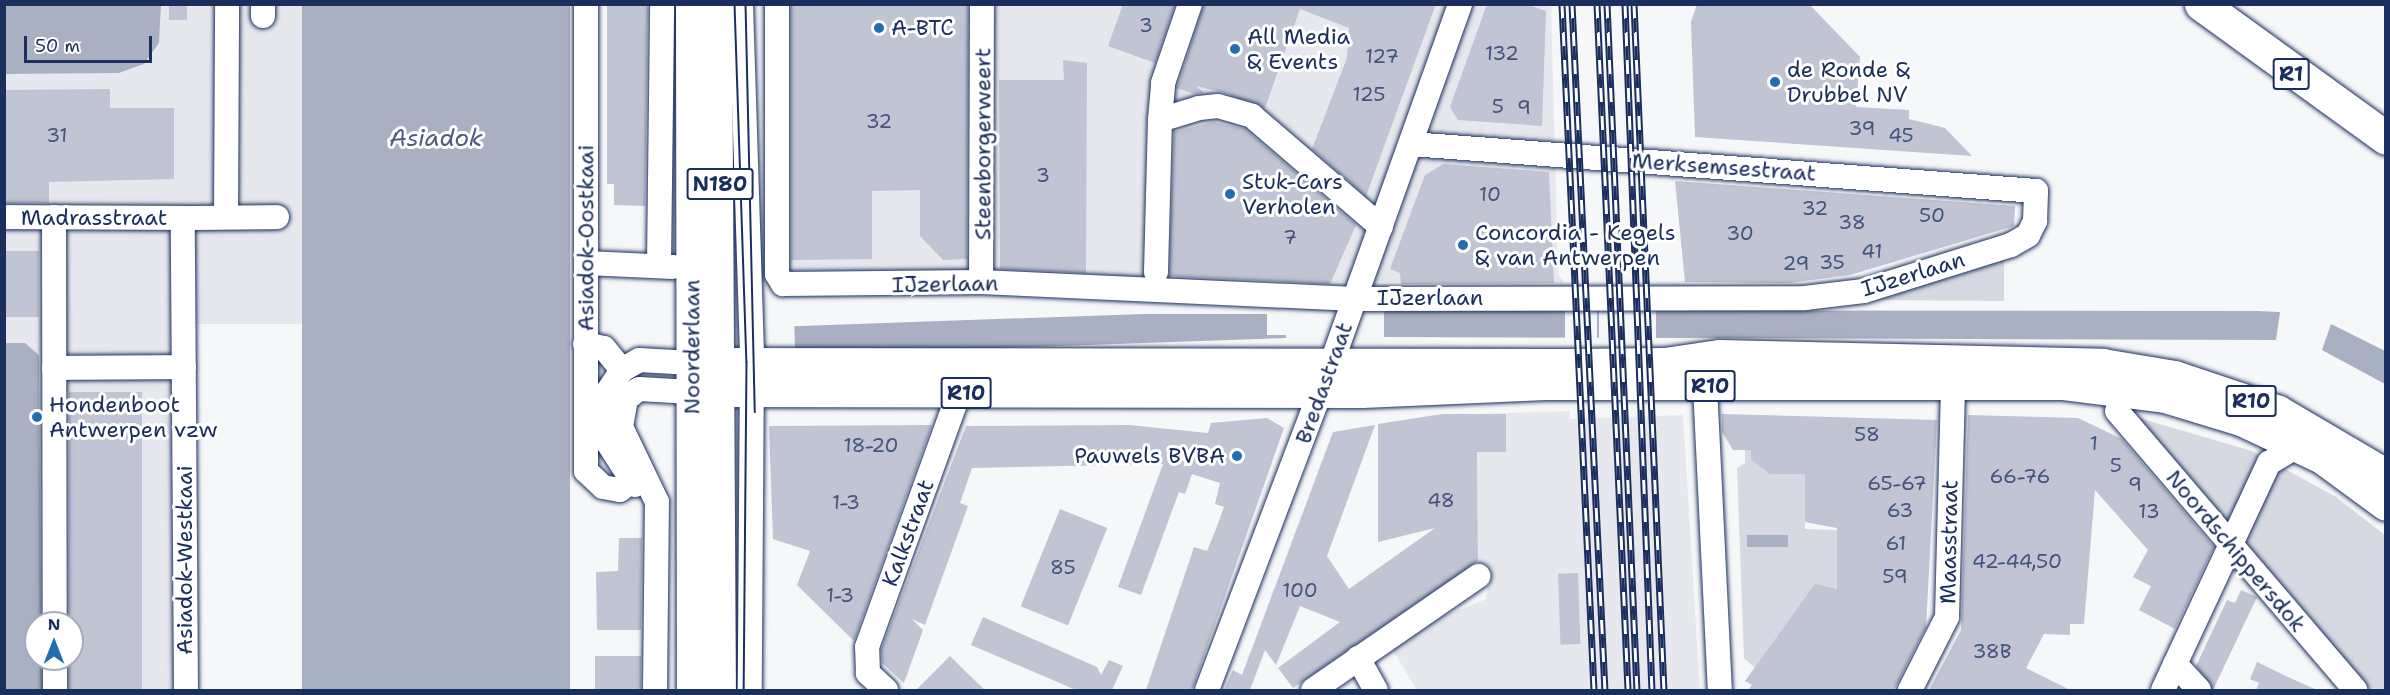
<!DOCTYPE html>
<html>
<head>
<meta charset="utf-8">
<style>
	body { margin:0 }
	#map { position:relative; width:2390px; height:695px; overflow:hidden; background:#f6f7f9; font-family:"Shantell Sans",sans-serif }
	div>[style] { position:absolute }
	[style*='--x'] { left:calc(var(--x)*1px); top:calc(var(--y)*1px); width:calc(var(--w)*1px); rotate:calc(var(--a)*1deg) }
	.built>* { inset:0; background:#e6e8ee }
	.green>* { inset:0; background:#d6d9e2 }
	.water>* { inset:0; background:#a9b0c1; transform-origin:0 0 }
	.pier>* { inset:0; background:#f6f7f9; transform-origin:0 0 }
	.building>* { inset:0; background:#c0c4d3; transform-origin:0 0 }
	.roads { filter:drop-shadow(0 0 2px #1b2f5e) drop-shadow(0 0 2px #1b2f5e) }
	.minor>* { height:24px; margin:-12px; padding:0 12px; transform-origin:12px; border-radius:12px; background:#fff }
	.major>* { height:30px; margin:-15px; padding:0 15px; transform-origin:15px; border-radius:15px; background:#fff }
	.highway>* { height:33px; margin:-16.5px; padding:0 16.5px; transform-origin:16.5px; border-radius:16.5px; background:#fff }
	.tram>* { height:1.5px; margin:-0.75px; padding:0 0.75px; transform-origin:0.75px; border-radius:0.75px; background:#1b2f5e }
	.rail>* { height:7px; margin-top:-3.5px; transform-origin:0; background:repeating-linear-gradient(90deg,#fff 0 14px,#1b2f5e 0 28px); box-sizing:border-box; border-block:2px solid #1b2f5e }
	.dots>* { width:16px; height:16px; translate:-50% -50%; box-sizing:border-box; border:3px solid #fff; border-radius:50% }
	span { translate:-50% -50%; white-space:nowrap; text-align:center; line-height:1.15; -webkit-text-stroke:6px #fff; paint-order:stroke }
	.number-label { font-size:20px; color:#44547b }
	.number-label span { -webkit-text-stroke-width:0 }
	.shield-label span { padding:2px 4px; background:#fff; border:2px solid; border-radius:4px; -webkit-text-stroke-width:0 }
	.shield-label { font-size:21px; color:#1b2f5e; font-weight:700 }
	.poi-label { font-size:22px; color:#1b2f5e }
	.left { translate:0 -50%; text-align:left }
	.right { translate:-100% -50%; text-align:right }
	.street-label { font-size:22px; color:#1b2f5e }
	.water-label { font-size:24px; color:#4d5c81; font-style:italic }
	.frame { position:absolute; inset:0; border:6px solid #1b2f5e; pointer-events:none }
	.north { position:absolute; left:24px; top:611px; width:60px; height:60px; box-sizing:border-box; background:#fff; border:2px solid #a4acbf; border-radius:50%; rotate:0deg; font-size:16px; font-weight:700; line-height:24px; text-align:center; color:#1b2f5e }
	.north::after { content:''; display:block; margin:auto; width:21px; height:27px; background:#1f6fb2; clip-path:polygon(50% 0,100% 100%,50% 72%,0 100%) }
	.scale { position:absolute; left:24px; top:36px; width:128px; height:27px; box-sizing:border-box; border:3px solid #1b2f5e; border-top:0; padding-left:8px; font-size:18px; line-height:21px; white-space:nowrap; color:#1b2f5e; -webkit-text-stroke:4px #fff; paint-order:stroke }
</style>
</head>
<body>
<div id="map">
	<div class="built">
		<i style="clip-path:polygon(161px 5px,302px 5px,304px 324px,175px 324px,177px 690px,42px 690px,41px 659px,72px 659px,72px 623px,41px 623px,39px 355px,25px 343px,5px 343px,4px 74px,119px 73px,144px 64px,159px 43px)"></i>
		<i style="clip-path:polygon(786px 5px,1551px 5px,1558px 273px,1564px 283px,783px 278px)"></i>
		<i style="clip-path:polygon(1570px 411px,1570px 419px,1683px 415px,1700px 690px,1417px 690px,1392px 649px,1437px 619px,1486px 599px,1489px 580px,1478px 568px,1477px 414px)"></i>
	</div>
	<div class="green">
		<i style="clip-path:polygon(2004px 258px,2004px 301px,1874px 300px)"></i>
		<i style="clip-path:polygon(2132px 416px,2252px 451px,2336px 497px,2385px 535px,2385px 690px,2365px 690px)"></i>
		<i style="clip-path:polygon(1745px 448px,1751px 448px,1764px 471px,1805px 471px,1805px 529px,1837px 530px,1837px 589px,1815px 585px,1755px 668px,1744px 658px,1737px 468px,1745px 463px)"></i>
	</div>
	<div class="water">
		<i style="clip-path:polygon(4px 5px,161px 5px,159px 43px,144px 64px,119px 73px,5px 74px)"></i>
		<i style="left:302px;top:5px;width:268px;height:685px"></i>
		<i style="left:1285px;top:309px;width:29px;height:491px;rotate:88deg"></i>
		<i style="clip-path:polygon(1384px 310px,2257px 311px,2280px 312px,2276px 340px,1384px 337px)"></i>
		<i style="clip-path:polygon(2331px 324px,2385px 351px,2385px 384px,2322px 350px)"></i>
		<i style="clip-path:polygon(4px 343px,25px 343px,39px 355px,41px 623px,36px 623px,36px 659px,41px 659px,42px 690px,5px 690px)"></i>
		<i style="left:1747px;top:535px;width:41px;height:12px"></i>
	</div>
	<div class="pier">
		<i style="clip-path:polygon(1287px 307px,1287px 335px,1267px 335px,1267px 314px,995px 314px,995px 308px)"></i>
		<i style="left:1565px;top:307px;width:32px;height:33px"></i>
		<i style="left:1599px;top:307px;width:57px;height:33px"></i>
	</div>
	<div class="building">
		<i style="left:169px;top:4px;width:18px;height:16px"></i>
		<i style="clip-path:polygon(607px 4px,648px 4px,645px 206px,614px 205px,614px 184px,607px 184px)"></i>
		<i style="clip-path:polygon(791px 4px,968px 4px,967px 259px,943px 260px,920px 236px,920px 190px,872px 191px,872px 259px,791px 260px)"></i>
		<i style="clip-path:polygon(1123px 4px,1175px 4px,1155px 63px,1108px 46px)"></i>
		<i style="clip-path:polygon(1204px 4px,1436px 4px,1366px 196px,1312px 149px,1347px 58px,1349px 28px,1300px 9px,1265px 108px,1222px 92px,1196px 86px,1204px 93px,1195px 94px,1177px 88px)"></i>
		<i style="clip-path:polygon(1487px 4px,1526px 4px,1546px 11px,1542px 126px,1458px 120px,1450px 107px)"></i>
		<i style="clip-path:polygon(1697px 4px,1809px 4px,1860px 57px,1856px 107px,1909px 110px,1909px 119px,1945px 128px,1972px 156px,1695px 137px,1691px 22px)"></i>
		<i style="clip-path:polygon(1063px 60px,1087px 63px,1086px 273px,1000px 269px,999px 80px,1064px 80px)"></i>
		<i style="clip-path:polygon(110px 89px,110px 108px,174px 108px,174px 179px,49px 182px,49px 203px,4px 203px,4px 90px)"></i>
		<i style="clip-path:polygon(1213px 122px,1245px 129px,1356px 225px,1330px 284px,1169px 276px,1174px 132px)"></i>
		<i style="clip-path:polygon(1443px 164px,1549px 172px,1554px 283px,1401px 284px,1400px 273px,1390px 269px,1425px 175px)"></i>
		<i style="clip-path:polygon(1675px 181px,2015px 206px,2014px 226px,1850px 275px,1789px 283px,1685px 282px)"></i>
		<i style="left:4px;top:251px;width:35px;height:66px"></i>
		<i style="left:142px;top:392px;width:298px;height:73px;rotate:90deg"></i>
		<i style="clip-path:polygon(1442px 414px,1506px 414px,1506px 452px,1477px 452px,1478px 561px,1293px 688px,1278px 668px,1340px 622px,1300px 606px,1276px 665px,1265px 650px,1250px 690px,1224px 690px,1233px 670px,1242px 675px,1333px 432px,1375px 425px,1327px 556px,1349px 589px,1435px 528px,1378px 542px,1378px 424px)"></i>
		<i style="clip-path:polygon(1722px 414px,1937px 420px,1926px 627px,1894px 690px,1748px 690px,1752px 685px,1745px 681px,1815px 584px,1837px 589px,1837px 528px,1805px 522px,1805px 474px,1769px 474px,1751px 459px,1751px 450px,1733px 450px,1722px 432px)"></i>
		<i style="clip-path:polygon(1968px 415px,2078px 418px,2122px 439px,2214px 547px,2175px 629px,2139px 610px,2151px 586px,2133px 577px,2148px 550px,2095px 490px,2084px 624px,2070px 624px,2070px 635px,2044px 634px,2026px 668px,2070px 690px,1929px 690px,1961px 630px)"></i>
		<i style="clip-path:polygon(1267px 418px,1284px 428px,1192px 690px,1146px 690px,1194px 547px,1207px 551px,1216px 529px,1224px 507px,1215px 504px,1220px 483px,1192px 474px,1185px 494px,1179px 492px,1141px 595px,1118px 587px,1163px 464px,972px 468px,960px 503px,968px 506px,925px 625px,912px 619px,923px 630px,904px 683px,882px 663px,881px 650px,966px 426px,1129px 425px,1208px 433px,1211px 423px)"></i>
		<i style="clip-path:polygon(932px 425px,854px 641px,797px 585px,810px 551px,773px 539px,769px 426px)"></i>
		<i style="left:1060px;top:509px;width:51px;height:105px;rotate:22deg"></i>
		<i style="clip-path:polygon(619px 538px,642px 538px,641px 630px,597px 630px,596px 572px,618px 571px)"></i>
		<i style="left:1578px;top:573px;width:71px;height:20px;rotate:88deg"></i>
		<i style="clip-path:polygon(2241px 590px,2257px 597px,2213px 690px,2196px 666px,2227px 600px,2235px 603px)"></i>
		<i style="clip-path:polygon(983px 617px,1097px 667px,1101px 675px,1109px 660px,1123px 666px,1112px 690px,1076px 690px,971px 645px)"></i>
		<i style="left:595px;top:656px;width:46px;height:34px"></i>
		<i style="clip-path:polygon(950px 656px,968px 674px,985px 690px,916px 690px)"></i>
		<i style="clip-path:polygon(2257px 662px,2290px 678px,2317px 690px,2256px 690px,2259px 683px,2250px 679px)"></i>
	</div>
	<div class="roads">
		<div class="minor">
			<i style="--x:263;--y:4;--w:12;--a:90"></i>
			<i style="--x:586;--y:4;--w:467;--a:90"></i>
			<i style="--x:586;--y:471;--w:23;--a:43"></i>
			<i style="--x:603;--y:487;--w:17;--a:10"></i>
			<i style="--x:620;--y:490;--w:27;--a:-39"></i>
			<i style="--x:741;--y:4;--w:359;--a:88.2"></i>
			<i style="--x:752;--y:363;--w:327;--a:90.4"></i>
			<i style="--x:777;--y:4;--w:270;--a:90"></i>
			<i style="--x:777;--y:274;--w:12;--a:59"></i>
			<i style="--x:783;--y:284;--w:198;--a:-0.6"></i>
			<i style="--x:981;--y:282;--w:375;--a:2.6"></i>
			<i style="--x:1356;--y:299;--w:449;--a:-0.1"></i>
			<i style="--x:1805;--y:298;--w:59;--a:-6.8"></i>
			<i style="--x:1864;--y:291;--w:154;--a:-17.4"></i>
			<i style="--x:2011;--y:245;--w:20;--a:-30"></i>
			<i style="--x:2028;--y:235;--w:16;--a:-63"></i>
			<i style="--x:2035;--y:221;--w:30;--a:-88"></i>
			<i style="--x:2036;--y:191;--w:627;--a:-175.7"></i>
			<i style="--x:1160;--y:120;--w:37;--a:-85"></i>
			<i style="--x:1163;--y:83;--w:83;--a:-71.1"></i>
			<i style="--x:4;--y:217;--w:179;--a:0.3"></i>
			<i style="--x:54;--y:217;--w:406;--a:89.9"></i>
			<i style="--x:226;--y:217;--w:213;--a:-89.7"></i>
			<i style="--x:586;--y:263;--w:87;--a:2.6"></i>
			<i style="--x:659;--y:263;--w:259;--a:-89.3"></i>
			<i style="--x:1156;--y:272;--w:152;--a:-88.5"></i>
			<i style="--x:1160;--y:120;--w:41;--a:-17.1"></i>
			<i style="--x:1199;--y:108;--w:19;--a:-6"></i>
			<i style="--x:1218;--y:106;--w:35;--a:16"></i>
			<i style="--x:1252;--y:116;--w:170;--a:40.7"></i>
			<i style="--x:981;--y:282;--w:278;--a:-89.8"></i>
			<i style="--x:585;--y:344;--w:19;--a:12"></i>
			<i style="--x:604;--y:348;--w:28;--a:51"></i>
			<i style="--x:1332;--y:362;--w:380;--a:-70.3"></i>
			<i style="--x:54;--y:368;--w:130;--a:-0.4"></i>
			<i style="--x:1705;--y:386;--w:304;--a:87.2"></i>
			<i style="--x:2117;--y:411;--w:367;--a:49.5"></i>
			<i style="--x:635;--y:485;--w:54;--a:-122.8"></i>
			<i style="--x:606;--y:440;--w:49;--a:-87.7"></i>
			<i style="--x:608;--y:391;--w:25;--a:-56"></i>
			<i style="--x:622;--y:370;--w:20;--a:-30"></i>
			<i style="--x:639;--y:360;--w:53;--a:3.2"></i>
			<i style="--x:1358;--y:658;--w:37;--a:61"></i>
			<i style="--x:55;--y:659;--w:31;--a:90"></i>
			<i style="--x:2175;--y:664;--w:35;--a:47"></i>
			<i style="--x:186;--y:690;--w:472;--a:-90.4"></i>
			<i style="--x:183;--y:218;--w:94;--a:-0.6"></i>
			<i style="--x:655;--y:690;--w:188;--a:-89.4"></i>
			<i style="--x:657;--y:502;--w:83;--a:-115.6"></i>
			<i style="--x:621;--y:427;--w:28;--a:-80"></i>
			<i style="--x:626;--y:399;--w:16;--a:-38"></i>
			<i style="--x:639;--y:389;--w:53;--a:3.2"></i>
			<i style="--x:886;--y:690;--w:25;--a:-137"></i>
			<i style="--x:868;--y:673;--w:26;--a:-92"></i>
			<i style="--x:867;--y:647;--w:270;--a:-70.1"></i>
			<i style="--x:1207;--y:690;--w:318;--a:-69.2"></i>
			<i style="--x:1313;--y:690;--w:201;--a:-34.6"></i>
			<i style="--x:1910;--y:690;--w:82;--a:-63.1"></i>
			<i style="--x:1947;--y:617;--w:232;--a:-88.5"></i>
			<i style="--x:2163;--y:690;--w:251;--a:-65"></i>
			<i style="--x:2269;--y:463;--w:33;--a:-31"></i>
		</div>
		<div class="major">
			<i style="--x:691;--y:4;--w:686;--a:89.92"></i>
			<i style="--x:717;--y:4;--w:686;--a:89.67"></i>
			<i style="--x:692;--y:363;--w:878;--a:0.07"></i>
			<i style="--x:1570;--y:364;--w:95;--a:-0.6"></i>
			<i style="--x:1665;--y:363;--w:56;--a:-8.3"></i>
			<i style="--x:1720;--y:355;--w:383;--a:1.3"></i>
			<i style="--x:2103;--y:364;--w:73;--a:9.5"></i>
			<i style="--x:2175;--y:376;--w:110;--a:18.6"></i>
			<i style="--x:2279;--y:411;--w:124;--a:30.5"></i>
			<i style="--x:692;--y:392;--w:670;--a:0.09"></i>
			<i style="--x:1362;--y:393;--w:184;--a:-2.5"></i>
			<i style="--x:1546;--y:385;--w:518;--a:0"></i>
			<i style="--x:2064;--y:385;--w:102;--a:7.3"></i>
			<i style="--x:2165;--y:398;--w:79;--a:16.8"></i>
			<i style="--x:2241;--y:421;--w:89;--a:25.1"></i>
			<i style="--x:2322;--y:459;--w:79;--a:36.3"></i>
		</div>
		<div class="highway">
			<i style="--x:2201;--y:4;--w:228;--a:35.9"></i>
		</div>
	</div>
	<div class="tram">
		<i style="--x:735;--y:4;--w:358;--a:88.1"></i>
		<i style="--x:747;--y:362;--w:328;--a:90.5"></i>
		<i style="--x:746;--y:4;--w:408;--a:88.7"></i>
	</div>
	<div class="rail">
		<i style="--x:1562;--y:4;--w:687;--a:87.33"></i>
		<i style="--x:1572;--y:4;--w:687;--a:87.25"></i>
		<i style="--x:1597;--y:4;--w:687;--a:87.41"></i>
		<i style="--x:1607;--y:4;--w:687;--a:87.5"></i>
		<i style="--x:1625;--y:4;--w:687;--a:87.75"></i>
		<i style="--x:1634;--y:4;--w:687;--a:87.5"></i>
	</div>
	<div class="dots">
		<i style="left:879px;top:28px;background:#1f6fb2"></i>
		<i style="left:1235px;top:49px;background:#1f6fb2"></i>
		<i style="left:1775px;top:82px;background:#1f6fb2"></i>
		<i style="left:1230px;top:194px;background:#1f6fb2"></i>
		<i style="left:1463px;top:245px;background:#1f6fb2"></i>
		<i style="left:37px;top:417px;background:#1f6fb2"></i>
		<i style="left:1237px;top:456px;background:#1f6fb2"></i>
	</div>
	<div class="number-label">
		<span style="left:1146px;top:25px">3</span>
		<span style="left:1502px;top:53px">132</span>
		<span style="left:1382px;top:56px">127</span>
		<span style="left:1369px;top:94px">125</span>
		<span style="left:1498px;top:106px">5</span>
		<span style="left:1524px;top:107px">9</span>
		<span style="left:879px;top:121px">32</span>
		<span style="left:1862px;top:128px">39</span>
		<span style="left:57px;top:135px">31</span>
		<span style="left:1901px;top:135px">45</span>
		<span style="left:1043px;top:175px">3</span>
		<span style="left:1490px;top:194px">10</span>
		<span style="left:1815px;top:208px">32</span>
		<span style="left:1932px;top:215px">50</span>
		<span style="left:1852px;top:222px">38</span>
		<span style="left:1740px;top:233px">30</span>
		<span style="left:1290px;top:237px">7</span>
		<span style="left:1872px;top:251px">41</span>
		<span style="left:1832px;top:262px">35</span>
		<span style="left:1796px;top:263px">29</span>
		<span style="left:1867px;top:434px">58</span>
		<span style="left:2094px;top:443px">1</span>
		<span style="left:871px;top:445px">18-20</span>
		<span style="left:2116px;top:465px">5</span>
		<span style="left:2020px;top:476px">66-76</span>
		<span style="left:1897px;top:483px">65-67</span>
		<span style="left:2135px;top:484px">9</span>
		<span style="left:1441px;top:500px">48</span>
		<span style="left:846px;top:502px">1-3</span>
		<span style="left:1900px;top:510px">63</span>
		<span style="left:2149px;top:511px">13</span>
		<span style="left:1896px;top:543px">61</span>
		<span style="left:2017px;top:561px">42-44,50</span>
		<span style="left:1063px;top:567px">85</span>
		<span style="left:1895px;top:576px">59</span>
		<span style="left:1300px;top:590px">100</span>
		<span style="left:840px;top:595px">1-3</span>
		<span style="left:1992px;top:651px">38B</span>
	</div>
	<div class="shield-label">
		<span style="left:2291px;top:74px">R1</span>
		<span style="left:720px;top:184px">N180</span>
		<span style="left:1710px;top:386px">R10</span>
		<span style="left:966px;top:393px">R10</span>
		<span style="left:2251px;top:401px">R10</span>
	</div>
	<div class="poi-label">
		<span class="left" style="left:891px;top:28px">A-BTC</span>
		<span class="left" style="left:1247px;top:49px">All Media<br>&amp; Events</span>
		<span class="left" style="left:1787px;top:82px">de Ronde &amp;<br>Drubbel NV</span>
		<span class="left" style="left:1242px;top:194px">Stuk-Cars<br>Verholen</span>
		<span class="left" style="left:1475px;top:245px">Concordia - Kegels<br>&amp; van Antwerpen</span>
		<span class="left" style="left:49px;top:417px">Hondenboot<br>Antwerpen vzw</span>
		<span class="right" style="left:1225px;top:456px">Pauwels BVBA</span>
	</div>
	<div class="street-label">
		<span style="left:983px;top:144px;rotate:-90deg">Steenborgerweert</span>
		<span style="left:1724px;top:167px;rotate:4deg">Merksemsestraat</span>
		<span style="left:94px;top:218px">Madrasstraat</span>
		<span style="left:586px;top:238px;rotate:-90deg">Asiadok-Oostkaai</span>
		<span style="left:1913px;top:274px;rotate:-17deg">IJzerlaan</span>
		<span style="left:945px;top:284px;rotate:-1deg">IJzerlaan</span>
		<span style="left:1430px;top:298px">IJzerlaan</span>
		<span style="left:692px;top:347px;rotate:-90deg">Noorderlaan</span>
		<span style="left:1324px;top:383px;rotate:-70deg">Bredastraat</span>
		<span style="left:908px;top:533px;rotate:-70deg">Kalkstraat</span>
		<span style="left:1949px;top:542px;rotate:-89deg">Maasstraat</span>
		<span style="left:2236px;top:551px;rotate:50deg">Noordschippersdok</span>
		<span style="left:185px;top:560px;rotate:-90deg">Asiadok-Westkaai</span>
	</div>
	<div class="water-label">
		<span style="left:436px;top:139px">Asiadok</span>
	</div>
	<div class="frame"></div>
	<div class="north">N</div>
	<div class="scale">50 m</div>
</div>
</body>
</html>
